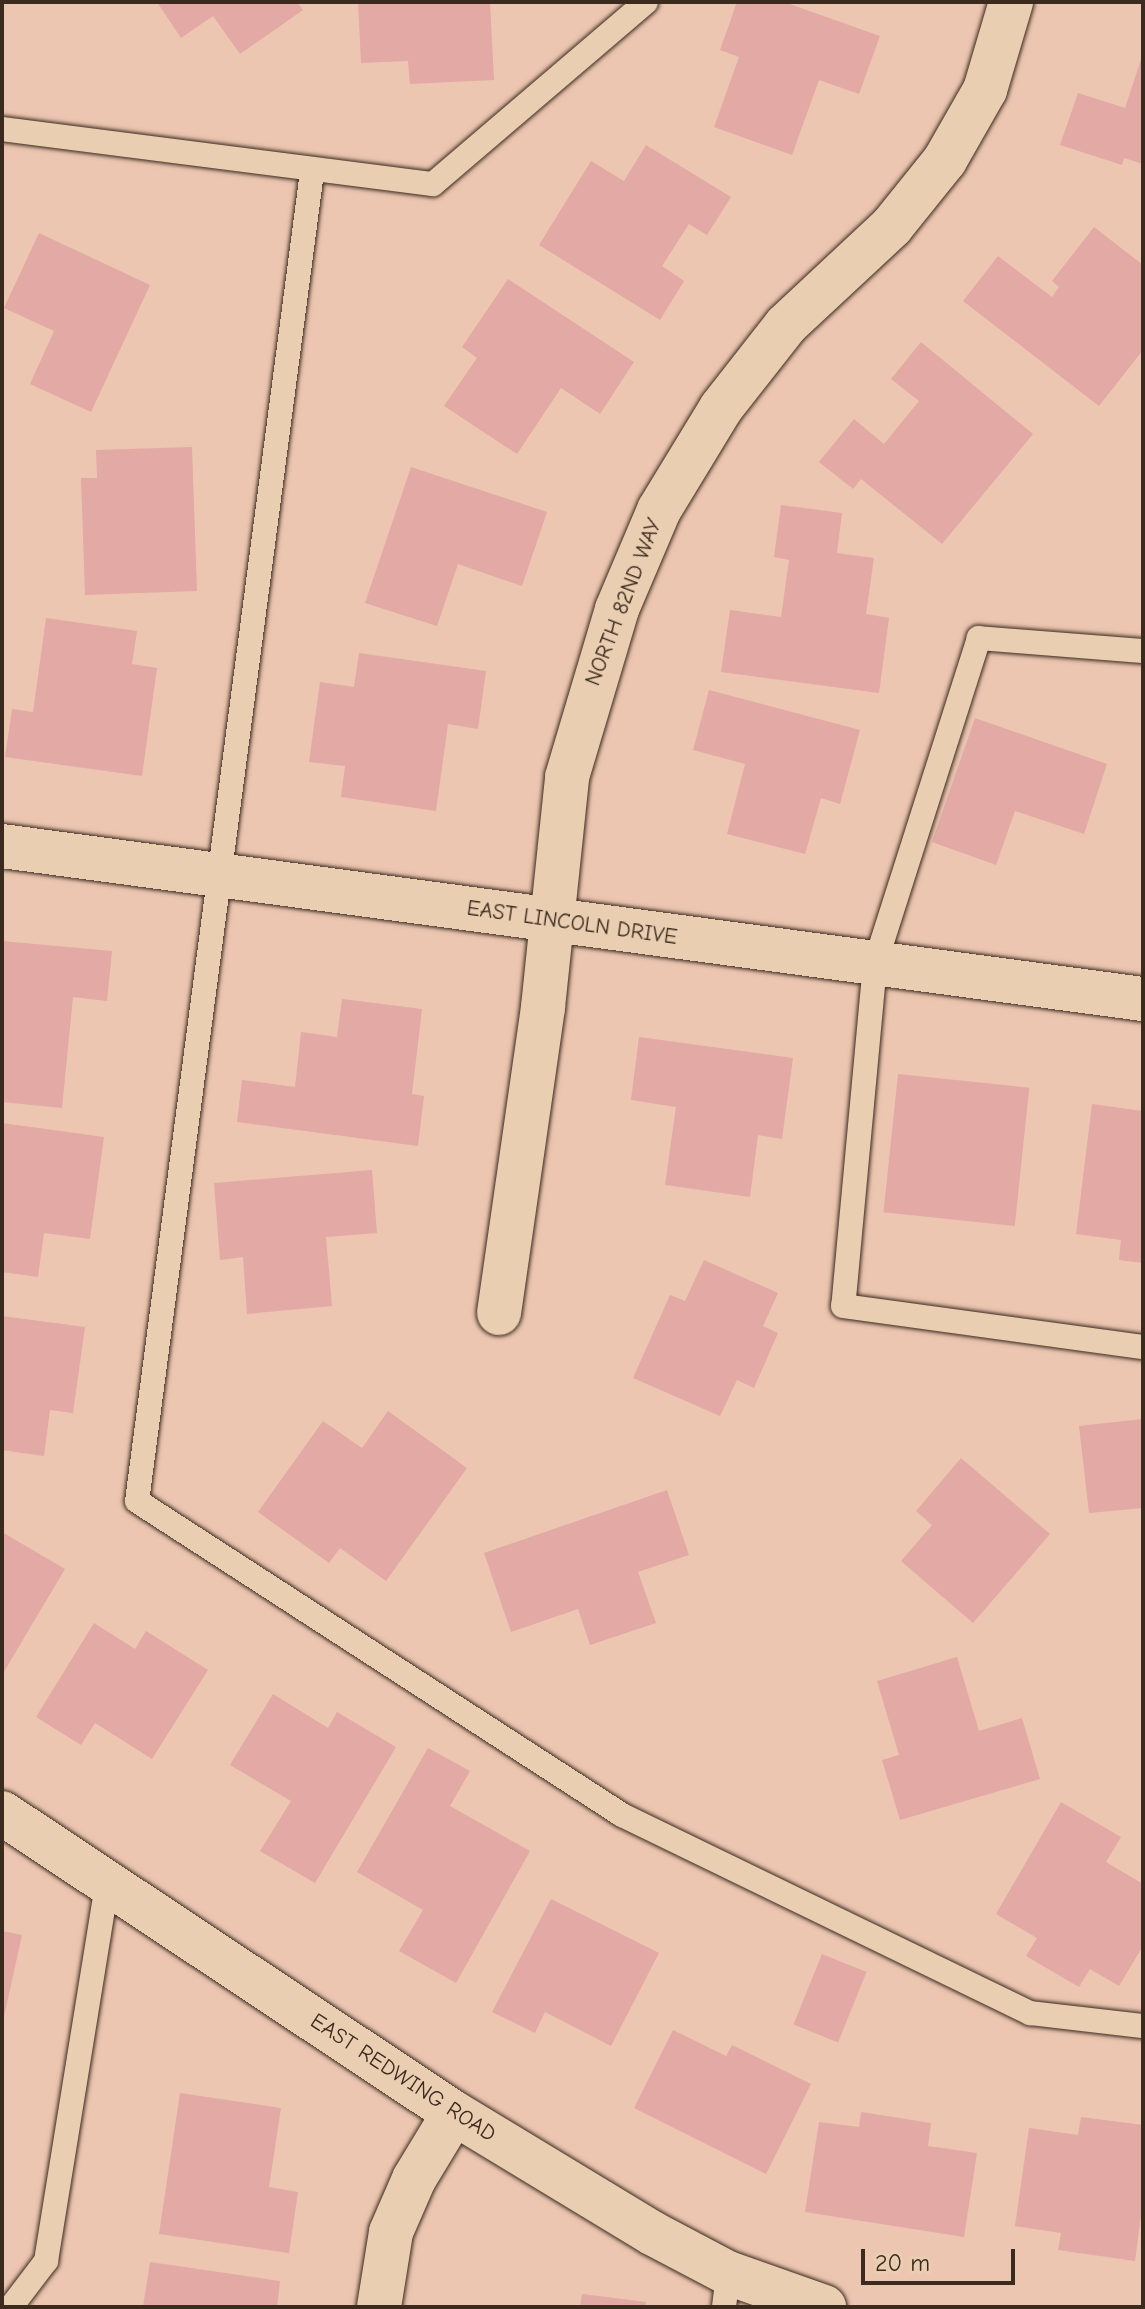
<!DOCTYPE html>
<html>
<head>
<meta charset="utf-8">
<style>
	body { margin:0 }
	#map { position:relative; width:1145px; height:2309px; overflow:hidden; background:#ecc6b1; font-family:"Comic Neue",sans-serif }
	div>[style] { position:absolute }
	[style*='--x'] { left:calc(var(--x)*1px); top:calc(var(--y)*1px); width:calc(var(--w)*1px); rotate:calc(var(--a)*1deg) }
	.building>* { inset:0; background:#e2a9a5; transform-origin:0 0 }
	.roads { filter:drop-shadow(0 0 2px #3b2a1e) drop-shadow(0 0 2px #3b2a1e) }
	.lane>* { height:24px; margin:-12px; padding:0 12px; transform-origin:12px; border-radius:12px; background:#eaceb1 }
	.street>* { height:44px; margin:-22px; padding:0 22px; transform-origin:22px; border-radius:22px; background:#eaceb1 }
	span { translate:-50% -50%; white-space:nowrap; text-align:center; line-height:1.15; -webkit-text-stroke:6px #eaceb1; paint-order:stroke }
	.street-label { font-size:22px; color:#3b2a1e }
	.frame { position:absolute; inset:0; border:4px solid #3b2a1e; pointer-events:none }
	.scale { position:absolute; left:861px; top:2249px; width:154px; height:36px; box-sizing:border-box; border:4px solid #3b2a1e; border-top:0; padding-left:10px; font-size:24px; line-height:28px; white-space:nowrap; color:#3b2a1e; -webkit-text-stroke:6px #eaceb1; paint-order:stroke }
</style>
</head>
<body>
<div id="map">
	<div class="building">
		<i style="clip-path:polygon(157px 2px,297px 2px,303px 10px,240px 54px,213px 16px,181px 38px)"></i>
		<i style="clip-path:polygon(358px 2px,490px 2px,494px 80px,410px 84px,408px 61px,361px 63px)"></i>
		<i style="clip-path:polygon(737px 2px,784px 2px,880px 36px,859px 94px,819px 80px,792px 155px,714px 127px,739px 57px,720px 50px)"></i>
		<i style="clip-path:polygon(1143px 53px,1143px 164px,1124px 158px,1122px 165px,1060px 145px,1078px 93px,1125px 108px)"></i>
		<i style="clip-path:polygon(646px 145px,731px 197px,707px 235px,689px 224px,662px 266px,684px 281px,660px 320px,539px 245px,591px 161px,624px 181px)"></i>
		<i style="clip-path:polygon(1094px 227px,1143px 265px,1143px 350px,1099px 406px,963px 301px,998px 256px,1052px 297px,1059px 287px,1052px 281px)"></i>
		<i style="clip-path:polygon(39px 233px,150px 285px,91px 412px,30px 384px,54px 331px,4px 308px)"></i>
		<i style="clip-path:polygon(508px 279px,634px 362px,600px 414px,561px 388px,517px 454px,444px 406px,477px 358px,462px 347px)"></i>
		<i style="clip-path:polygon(921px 342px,1033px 434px,942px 544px,861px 479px,853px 489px,819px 462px,854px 419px,884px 444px,919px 401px,891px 379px)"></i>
		<i style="clip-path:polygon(192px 447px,197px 591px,85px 595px,81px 478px,97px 478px,96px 450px)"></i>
		<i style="clip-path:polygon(411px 467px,547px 512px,522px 586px,458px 564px,437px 626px,365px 603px)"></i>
		<i style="clip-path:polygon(781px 505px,842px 513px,837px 553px,874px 558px,866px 614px,889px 618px,879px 693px,721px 672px,730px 610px,781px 617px,789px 560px,774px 557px)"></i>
		<i style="clip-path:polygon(46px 618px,137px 631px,132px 664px,157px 668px,142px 776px,5px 757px,12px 709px,33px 712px)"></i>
		<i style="clip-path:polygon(359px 653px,486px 671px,478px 729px,448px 724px,436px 811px,341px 797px,345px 766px,309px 762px,320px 682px,354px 687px)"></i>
		<i style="clip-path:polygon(709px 690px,860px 730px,840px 804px,821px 798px,805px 854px,727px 834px,745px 764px,693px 750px)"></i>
		<i style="clip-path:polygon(975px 718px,1107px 764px,1084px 834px,1015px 811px,996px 865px,932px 842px)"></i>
		<i style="clip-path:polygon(2px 941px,112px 951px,107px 1001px,73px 997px,62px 1108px,2px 1102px)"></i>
		<i style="clip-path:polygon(342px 999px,422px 1009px,412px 1094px,424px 1096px,418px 1146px,237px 1122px,242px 1080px,295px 1087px,301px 1032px,337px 1037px)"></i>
		<i style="clip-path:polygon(639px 1037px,793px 1058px,782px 1139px,758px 1135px,750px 1197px,665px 1185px,676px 1107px,631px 1100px)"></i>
		<i style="left:898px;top:1074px;width:132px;height:139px;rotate:6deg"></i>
		<i style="clip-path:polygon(1092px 1104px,1143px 1111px,1143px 1263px,1119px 1260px,1121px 1240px,1076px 1234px)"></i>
		<i style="clip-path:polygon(2px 1123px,104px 1137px,90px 1239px,44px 1233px,38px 1277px,2px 1272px)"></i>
		<i style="clip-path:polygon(372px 1170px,377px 1233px,326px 1237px,332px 1306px,247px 1314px,243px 1257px,220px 1260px,214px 1183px)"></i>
		<i style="clip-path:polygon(704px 1260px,778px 1293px,763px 1326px,778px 1333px,754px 1388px,737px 1380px,720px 1416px,633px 1378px,670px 1295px,685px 1301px)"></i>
		<i style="clip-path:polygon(2px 1316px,85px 1327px,73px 1413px,50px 1410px,44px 1456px,2px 1450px)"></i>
		<i style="clip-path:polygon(388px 1411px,467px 1468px,386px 1581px,340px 1548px,329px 1563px,258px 1512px,323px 1421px,362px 1448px)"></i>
		<i style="clip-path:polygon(1143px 1419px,1143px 1508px,1089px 1513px,1079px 1426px)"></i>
		<i style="clip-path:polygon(961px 1458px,1050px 1534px,973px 1623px,901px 1561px,932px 1525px,916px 1511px)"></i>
		<i style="clip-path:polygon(667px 1490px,689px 1555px,638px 1572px,656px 1623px,590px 1645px,578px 1609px,511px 1632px,484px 1553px)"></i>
		<i style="clip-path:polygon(2px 1532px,65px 1569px,2px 1675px)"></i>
		<i style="clip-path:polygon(94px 1623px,135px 1649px,146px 1631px,208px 1670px,152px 1759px,95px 1723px,81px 1745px,36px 1717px)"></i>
		<i style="clip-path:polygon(957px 1657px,979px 1731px,1022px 1718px,1040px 1779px,900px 1820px,882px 1760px,899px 1755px,877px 1681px)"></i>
		<i style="clip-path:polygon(273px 1694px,328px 1728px,337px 1712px,396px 1747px,315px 1883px,260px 1851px,291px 1801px,230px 1765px)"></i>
		<i style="clip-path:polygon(428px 1748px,470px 1771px,450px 1806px,530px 1851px,456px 1983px,399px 1951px,423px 1910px,357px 1872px)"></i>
		<i style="clip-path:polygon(1061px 1802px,1121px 1837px,1106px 1862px,1143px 1884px,1143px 1946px,1119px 1986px,1090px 1969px,1079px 1987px,1026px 1956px,1037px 1938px,996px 1914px)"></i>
		<i style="clip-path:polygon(551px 1899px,659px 1953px,611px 2046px,545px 2012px,535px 2033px,492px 2012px)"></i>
		<i style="clip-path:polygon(2px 1931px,22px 1935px,3px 2021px,2px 2021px)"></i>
		<i style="left:822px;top:1954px;width:48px;height:76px;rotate:22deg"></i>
		<i style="clip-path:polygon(673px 2030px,726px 2056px,732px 2045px,811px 2084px,766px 2174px,634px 2108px)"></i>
		<i style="clip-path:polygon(180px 2093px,281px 2108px,269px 2187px,298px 2192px,289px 2253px,159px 2234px)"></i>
		<i style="clip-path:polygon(861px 2112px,931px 2123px,928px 2146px,977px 2153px,964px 2237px,805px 2212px,819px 2122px,859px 2127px)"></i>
		<i style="clip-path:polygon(1081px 2117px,1143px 2125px,1143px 2200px,1135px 2261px,1058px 2250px,1061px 2233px,1015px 2226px,1029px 2128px,1078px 2135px)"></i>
		<i style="clip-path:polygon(150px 2262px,280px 2281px,277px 2307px,143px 2307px)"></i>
		<i style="clip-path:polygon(582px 2294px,646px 2302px,645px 2307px,580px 2307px)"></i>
	</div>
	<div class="roads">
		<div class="lane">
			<i style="--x:2;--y:129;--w:434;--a:7.3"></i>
			<i style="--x:433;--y:184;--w:280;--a:-40.5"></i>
			<i style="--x:312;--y:172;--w:1340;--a:97.5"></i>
			<i style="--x:137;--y:1501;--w:578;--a:32.92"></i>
			<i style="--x:622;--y:1815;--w:454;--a:25.9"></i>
			<i style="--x:1030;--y:2013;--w:114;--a:6.6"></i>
			<i style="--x:1143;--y:651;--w:165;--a:-175.5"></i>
			<i style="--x:979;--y:638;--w:342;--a:107.7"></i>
			<i style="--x:875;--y:964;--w:343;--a:95.3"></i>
			<i style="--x:843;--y:1306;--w:303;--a:7.8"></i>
			<i style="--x:11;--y:2307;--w:58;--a:-52.7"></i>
			<i style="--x:46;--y:2261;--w:382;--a:-80.8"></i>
			<i style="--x:724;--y:2307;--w:34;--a:-83"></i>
		</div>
		<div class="street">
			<i style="--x:2;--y:846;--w:1151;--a:7.64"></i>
			<i style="--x:499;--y:1313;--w:309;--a:-81.8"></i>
			<i style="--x:543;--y:1007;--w:231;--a:-84"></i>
			<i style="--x:567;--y:777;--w:175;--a:-73.4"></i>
			<i style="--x:617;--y:609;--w:108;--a:-67"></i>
			<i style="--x:659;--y:510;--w:119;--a:-58.7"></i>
			<i style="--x:721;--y:408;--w:105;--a:-51.9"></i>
			<i style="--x:786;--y:325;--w:145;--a:-43"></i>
			<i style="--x:892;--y:226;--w:85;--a:-51.2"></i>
			<i style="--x:945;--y:160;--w:81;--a:-60.3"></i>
			<i style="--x:985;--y:90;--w:92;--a:-73.5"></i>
			<i style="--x:2;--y:1813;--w:542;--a:33.57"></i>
			<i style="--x:454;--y:2113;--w:232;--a:31.2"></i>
			<i style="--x:652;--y:2233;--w:86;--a:27.8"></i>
			<i style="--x:728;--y:2273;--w:102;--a:19.5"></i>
			<i style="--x:379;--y:2307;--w:76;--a:-80.9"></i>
			<i style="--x:391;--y:2232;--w:58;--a:-66.5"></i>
			<i style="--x:414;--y:2179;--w:77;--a:-58.8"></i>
		</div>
	</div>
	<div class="street-label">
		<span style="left:624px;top:602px;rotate:-69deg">NORTH 82ND WAY</span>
		<span style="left:572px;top:923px;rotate:8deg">EAST LINCOLN DRIVE</span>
		<span style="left:403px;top:2078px;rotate:33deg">EAST REDWING ROAD</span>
	</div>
	<div class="frame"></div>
	<div class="scale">20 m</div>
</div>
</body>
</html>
